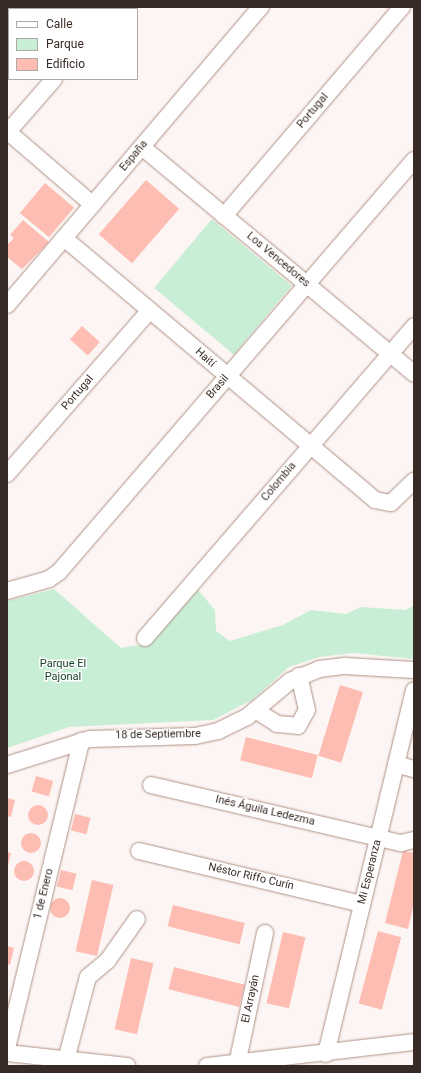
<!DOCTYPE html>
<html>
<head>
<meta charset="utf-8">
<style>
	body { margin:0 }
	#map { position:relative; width:421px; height:1073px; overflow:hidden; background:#fcf5f3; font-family:Roboto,sans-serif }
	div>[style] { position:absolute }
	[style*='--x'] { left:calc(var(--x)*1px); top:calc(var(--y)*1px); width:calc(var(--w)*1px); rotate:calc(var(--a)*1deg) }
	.green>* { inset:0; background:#c8eed6; transform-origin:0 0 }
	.building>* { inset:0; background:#febdb2; transform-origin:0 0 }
	.round { border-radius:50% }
	.roads { filter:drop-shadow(0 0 1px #b09185) drop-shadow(0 0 1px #b09185) }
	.minor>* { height:16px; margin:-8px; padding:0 8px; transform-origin:8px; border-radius:8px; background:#fff }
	span { translate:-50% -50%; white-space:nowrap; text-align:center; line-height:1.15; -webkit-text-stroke:3px #fff; paint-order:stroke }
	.street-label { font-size:11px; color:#382b26 }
	.park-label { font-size:11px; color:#15422a }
	.frame { position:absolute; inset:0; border:8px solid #382b26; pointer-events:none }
	.legend { position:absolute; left:8px; top:8px; width:130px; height:72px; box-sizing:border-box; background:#fff; border:1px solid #afaaa8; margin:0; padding:5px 7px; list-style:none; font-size:12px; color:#382b26 }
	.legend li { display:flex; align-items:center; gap:8px; height:20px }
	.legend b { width:20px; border:1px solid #afaaa8 }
</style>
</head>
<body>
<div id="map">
	<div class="green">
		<i style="left:212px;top:219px;width:104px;height:90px;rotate:40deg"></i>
		<i style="clip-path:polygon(54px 589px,121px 648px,150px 643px,198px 590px,215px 610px,216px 631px,230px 641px,283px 625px,311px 610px,346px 614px,361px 607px,405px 610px,414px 606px,414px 659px,353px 653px,319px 657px,289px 667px,252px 700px,213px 720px,69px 727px,7px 748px,7px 601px)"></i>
	</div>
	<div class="building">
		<i style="left:146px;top:180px;width:44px;height:72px;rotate:41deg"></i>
		<i style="left:45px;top:183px;width:38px;height:39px;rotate:40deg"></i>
		<i style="clip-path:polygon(23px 220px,49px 242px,22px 269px,7px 257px,7px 245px,14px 238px,10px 235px)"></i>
		<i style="left:82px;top:326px;width:24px;height:18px;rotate:42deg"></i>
		<i style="left:340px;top:685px;width:24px;height:74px;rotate:17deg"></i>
		<i style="left:246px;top:737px;width:74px;height:24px;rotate:14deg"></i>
		<i style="left:36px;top:776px;width:18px;height:16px;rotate:16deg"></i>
		<i style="clip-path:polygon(7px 798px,15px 800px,11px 817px,7px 816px)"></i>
		<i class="round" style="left:28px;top:805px;width:20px;height:20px"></i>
		<i style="left:75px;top:814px;width:16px;height:17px;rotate:14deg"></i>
		<i class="round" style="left:21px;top:833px;width:20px;height:20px"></i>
		<i style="clip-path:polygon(403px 851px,414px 853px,414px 903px,408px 929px,385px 923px)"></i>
		<i style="clip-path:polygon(7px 852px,11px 853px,8px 865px,7px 865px)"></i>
		<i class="round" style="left:14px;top:861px;width:20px;height:20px"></i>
		<i style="left:61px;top:870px;width:16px;height:17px;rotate:14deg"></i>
		<i style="left:92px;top:880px;width:22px;height:73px;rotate:13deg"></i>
		<i class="round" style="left:50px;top:898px;width:20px;height:20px"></i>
		<i style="left:173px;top:905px;width:74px;height:22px;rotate:14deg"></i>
		<i style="left:378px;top:931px;width:24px;height:75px;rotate:15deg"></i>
		<i style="left:283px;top:932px;width:23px;height:73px;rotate:13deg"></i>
		<i style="clip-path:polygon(7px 946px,14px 948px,10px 965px,7px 964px)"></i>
		<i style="left:131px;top:958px;width:23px;height:73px;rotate:13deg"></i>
		<i style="left:174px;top:967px;width:73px;height:23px;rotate:14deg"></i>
	</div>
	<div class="roads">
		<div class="minor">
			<i style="--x:115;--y:9;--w:2;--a:-63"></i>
			<i style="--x:7;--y:131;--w:113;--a:40.7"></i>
			<i style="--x:7;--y:133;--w:72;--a:-49"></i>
			<i style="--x:142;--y:147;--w:354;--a:39.8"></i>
			<i style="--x:224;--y:216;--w:275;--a:-49.6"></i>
			<i style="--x:64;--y:238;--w:407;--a:40.1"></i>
			<i style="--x:375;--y:500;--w:16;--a:11"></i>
			<i style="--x:391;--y:503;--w:32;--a:-44"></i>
			<i style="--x:7;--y:305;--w:392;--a:-49.6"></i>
			<i style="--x:7;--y:474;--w:216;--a:-48.9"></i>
			<i style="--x:7;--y:591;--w:44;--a:-15.9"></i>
			<i style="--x:49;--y:579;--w:12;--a:-35"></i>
			<i style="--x:59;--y:572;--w:544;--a:-49.25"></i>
			<i style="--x:145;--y:638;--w:412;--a:-49.2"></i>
			<i style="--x:255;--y:710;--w:26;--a:32"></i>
			<i style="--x:277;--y:724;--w:21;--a:5"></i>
			<i style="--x:298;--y:726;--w:18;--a:-61"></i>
			<i style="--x:307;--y:710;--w:35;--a:-103"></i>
			<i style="--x:396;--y:764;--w:19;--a:16"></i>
			<i style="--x:7;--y:765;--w:87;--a:-17.4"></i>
			<i style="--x:90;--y:739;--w:105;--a:-1.6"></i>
			<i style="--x:195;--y:736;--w:24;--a:-12"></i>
			<i style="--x:218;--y:731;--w:32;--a:-26"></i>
			<i style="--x:247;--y:717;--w:56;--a:-39.9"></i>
			<i style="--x:290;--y:681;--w:31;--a:-22"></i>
			<i style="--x:319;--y:669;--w:26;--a:-7"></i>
			<i style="--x:345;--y:666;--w:69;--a:3.3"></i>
			<i style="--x:151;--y:785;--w:257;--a:13.1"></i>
			<i style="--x:401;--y:843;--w:13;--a:-13"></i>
			<i style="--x:139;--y:851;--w:229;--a:13.4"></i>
			<i style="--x:7;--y:1048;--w:316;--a:-76.4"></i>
			<i style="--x:7;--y:1053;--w:121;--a:6.2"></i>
			<i style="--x:326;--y:1054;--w:374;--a:-76.4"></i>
			<i style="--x:66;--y:1060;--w:86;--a:-75.2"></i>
			<i style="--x:88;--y:977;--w:26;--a:-40"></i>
			<i style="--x:108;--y:960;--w:50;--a:-54.7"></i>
			<i style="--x:237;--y:1064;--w:134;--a:-77.9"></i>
			<i style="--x:207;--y:1066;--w:208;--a:-6.6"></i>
		</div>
	</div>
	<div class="street-label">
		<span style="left:313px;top:111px;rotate:-50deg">Portugal</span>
		<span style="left:134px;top:156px;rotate:-50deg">España</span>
		<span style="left:278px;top:260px;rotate:40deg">Los Vencedores</span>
		<span style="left:205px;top:358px;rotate:41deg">Haití</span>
		<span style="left:218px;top:387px;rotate:-49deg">Brasil</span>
		<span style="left:78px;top:393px;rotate:-49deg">Portugal</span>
		<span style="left:279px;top:482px;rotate:-50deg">Colombia</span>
		<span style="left:158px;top:735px;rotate:-1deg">18 de Septiembre</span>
		<span style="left:265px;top:811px;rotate:13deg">Inés Águila Ledezma</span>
		<span style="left:370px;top:872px;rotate:-76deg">Mi Esperanza</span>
		<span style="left:251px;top:877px;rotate:13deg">Néstor Riffo Curín</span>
		<span style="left:44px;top:894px;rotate:-76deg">1 de Enero</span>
		<span style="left:251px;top:999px;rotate:-78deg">El Arrayán</span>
	</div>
	<div class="park-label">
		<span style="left:63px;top:671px">Parque El<br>Pajonal</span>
	</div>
	<div class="frame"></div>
	<ul class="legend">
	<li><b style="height:5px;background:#fff"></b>Calle</li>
	<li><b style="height:11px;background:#c8eed6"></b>Parque</li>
	<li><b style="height:11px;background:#febdb2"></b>Edificio</li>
	</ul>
</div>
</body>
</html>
